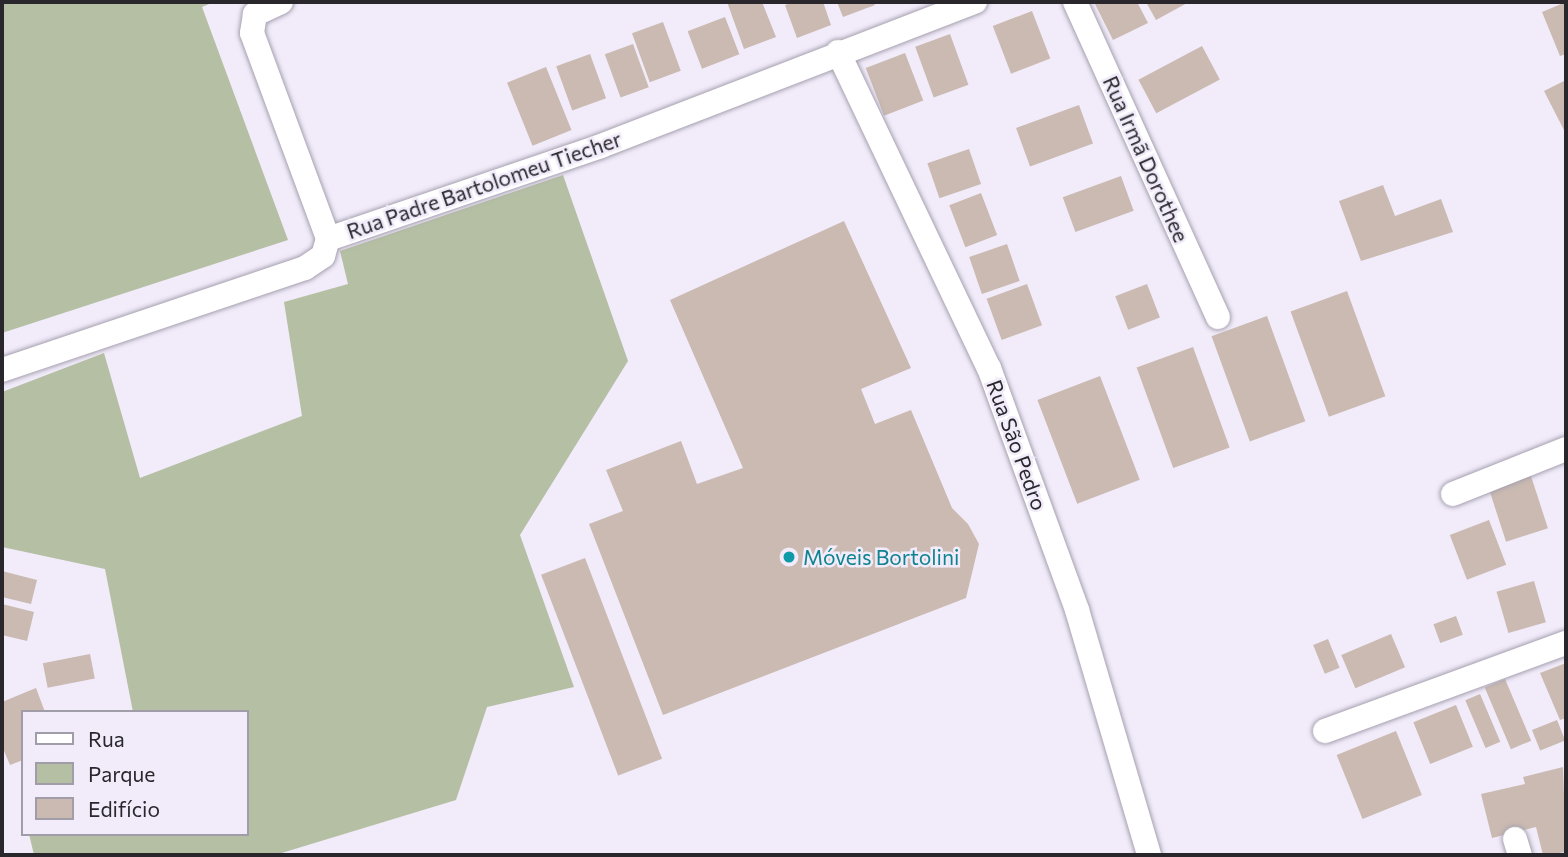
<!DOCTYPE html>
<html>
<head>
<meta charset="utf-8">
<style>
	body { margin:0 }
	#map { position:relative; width:1568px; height:857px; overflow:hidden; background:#f1ebfa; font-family:Commissioner,sans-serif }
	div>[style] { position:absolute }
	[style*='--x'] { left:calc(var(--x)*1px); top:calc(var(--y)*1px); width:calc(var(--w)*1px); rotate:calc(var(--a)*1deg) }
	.green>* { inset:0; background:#b5bfa4 }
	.building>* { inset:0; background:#cabab1; transform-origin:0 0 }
	.roads { filter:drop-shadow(0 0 2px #a6a0af) drop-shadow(0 0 2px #a6a0af) }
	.minor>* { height:24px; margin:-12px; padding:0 12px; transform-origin:12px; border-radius:12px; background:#fff }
	.dots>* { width:19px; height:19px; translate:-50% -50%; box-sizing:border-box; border:4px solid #f1ebfa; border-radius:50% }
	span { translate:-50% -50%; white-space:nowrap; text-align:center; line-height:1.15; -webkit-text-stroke:5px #f1ebfa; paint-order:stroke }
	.street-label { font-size:21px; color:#29272c }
	.culture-label { font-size:21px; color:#0d838f }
	.left { translate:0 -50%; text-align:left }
	.frame { position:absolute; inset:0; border:4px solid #29272c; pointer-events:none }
	.legend { position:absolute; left:21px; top:710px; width:228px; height:126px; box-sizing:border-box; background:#f1ebfa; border:2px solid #a19da8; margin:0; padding:9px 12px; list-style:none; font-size:21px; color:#29272c }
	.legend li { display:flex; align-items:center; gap:14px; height:35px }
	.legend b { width:35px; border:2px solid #a19da8 }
</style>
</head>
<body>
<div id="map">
	<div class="green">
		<i style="clip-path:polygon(2px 2px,214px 2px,202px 7px,288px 240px,2px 333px)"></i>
		<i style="clip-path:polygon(563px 175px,628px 361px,520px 535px,574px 687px,487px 707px,456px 800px,275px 855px,34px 855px,29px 834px,247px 834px,247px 712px,133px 712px,105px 569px,2px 547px,2px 392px,104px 353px,140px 478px,302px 416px,284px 302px,348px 284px,340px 251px)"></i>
	</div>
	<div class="building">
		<i style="clip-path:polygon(727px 2px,762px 2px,776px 37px,744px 49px)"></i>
		<i style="clip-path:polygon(794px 2px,823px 2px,831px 25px,797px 38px,785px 5px)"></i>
		<i style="clip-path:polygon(837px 2px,873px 2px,875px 5px,843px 17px)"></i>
		<i style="clip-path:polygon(1094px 2px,1137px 2px,1148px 23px,1113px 40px)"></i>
		<i style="clip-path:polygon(1146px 2px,1189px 2px,1156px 20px)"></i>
		<i style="clip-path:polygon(1566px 2px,1566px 54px,1560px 56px,1542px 12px)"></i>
		<i style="left:1032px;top:11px;width:51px;height:42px;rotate:69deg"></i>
		<i style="left:725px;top:17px;width:40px;height:40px;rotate:69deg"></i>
		<i style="left:663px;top:22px;width:52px;height:33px;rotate:70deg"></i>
		<i style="left:950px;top:34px;width:54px;height:37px;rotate:70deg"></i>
		<i style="left:633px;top:44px;width:46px;height:30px;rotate:70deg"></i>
		<i style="left:1202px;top:46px;width:38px;height:72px;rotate:62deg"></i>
		<i style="left:905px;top:53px;width:51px;height:42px;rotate:69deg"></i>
		<i style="left:590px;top:54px;width:47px;height:36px;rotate:70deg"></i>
		<i style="left:546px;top:67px;width:68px;height:42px;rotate:68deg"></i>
		<i style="clip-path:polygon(1566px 80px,1566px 134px,1544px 91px)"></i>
		<i style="left:1079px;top:105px;width:41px;height:67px;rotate:70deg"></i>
		<i style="left:969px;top:149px;width:37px;height:44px;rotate:71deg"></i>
		<i style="left:1121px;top:176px;width:37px;height:62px;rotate:70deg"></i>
		<i style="clip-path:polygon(1383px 185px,1395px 216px,1441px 199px,1453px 232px,1361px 261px,1339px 201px)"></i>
		<i style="left:981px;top:193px;width:45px;height:34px;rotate:69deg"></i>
		<i style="clip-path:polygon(844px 221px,911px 368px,861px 389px,875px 424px,911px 410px,952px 508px,968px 524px,979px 544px,966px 598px,663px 715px,589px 524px,623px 511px,606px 470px,681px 441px,697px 484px,743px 468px,670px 300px)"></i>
		<i style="left:1007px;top:244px;width:39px;height:40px;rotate:71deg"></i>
		<i style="left:1027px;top:284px;width:44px;height:43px;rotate:70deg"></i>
		<i style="left:1147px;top:284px;width:36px;height:34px;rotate:69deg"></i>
		<i style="left:1347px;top:291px;width:112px;height:60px;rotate:70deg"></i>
		<i style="left:1267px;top:316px;width:112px;height:59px;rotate:70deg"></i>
		<i style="left:1193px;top:347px;width:107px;height:60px;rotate:70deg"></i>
		<i style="left:1100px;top:376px;width:111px;height:67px;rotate:69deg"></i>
		<i style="left:1530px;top:473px;width:58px;height:44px;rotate:72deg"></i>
		<i style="left:1489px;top:520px;width:48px;height:42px;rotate:69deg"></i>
		<i style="left:585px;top:558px;width:215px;height:47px;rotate:69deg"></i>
		<i style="clip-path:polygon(2px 571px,37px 580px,31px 604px,2px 597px)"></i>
		<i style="left:1534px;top:581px;width:43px;height:39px;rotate:74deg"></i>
		<i style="clip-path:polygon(2px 604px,34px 612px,27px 641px,2px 635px)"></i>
		<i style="left:1456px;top:616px;width:20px;height:24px;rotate:70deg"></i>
		<i style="left:1391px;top:634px;width:36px;height:54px;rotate:67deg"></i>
		<i style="left:1328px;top:639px;width:31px;height:16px;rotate:68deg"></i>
		<i style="left:90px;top:654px;width:25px;height:48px;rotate:79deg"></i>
		<i style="clip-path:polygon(1566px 663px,1566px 718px,1560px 720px,1540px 673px)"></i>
		<i style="left:1505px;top:679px;width:67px;height:22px;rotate:67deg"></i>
		<i style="clip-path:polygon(36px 688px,45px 712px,23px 712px,23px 760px,10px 765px,2px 746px,2px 702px)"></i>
		<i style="left:1480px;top:694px;width:52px;height:16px;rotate:67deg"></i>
		<i style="left:1456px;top:705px;width:45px;height:46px;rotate:68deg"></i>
		<i style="left:1557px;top:720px;width:22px;height:27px;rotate:68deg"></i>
		<i style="left:1396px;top:731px;width:69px;height:64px;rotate:68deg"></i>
		<i style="clip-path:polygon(1563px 767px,1566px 852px,1543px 855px,1536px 827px,1492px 838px,1481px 794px,1525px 784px,1523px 777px)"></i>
	</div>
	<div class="roads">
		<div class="minor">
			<i style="--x:281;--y:2;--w:29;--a:155"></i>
			<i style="--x:255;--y:14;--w:19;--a:99"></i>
			<i style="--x:252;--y:33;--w:220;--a:69.7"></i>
			<i style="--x:1075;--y:2;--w:346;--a:65.6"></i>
			<i style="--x:838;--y:52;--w:350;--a:64.5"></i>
			<i style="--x:989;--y:368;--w:258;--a:70"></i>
			<i style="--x:1077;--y:610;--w:255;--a:73.6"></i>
			<i style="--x:328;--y:239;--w:288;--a:-18.8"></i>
			<i style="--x:601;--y:146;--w:401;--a:-21.1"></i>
			<i style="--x:2;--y:370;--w:320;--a:-18.6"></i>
			<i style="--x:305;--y:268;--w:22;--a:-34"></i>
			<i style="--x:323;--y:256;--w:18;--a:-74"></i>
			<i style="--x:1453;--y:494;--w:122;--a:-21.7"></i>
			<i style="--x:1325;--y:731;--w:257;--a:-20.1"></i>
			<i style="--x:1515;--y:839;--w:17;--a:73"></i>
		</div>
	</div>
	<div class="dots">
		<i style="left:789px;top:557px;background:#0f9aa8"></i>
	</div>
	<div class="street-label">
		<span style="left:1146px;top:159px;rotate:66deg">Rua Irmã Dorothee</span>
		<span style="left:484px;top:185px;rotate:-19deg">Rua Padre Bartolomeu Tiecher</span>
		<span style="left:1017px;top:445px;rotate:70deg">Rua São Pedro</span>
	</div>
	<div class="culture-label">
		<span class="left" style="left:803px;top:557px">Móveis Bortolini</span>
	</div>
	<div class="frame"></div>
	<ul class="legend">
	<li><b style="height:9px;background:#fff"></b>Rua</li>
	<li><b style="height:19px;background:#b5bfa4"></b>Parque</li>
	<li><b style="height:19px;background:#cabab1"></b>Edifício</li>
	</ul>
</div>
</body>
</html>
